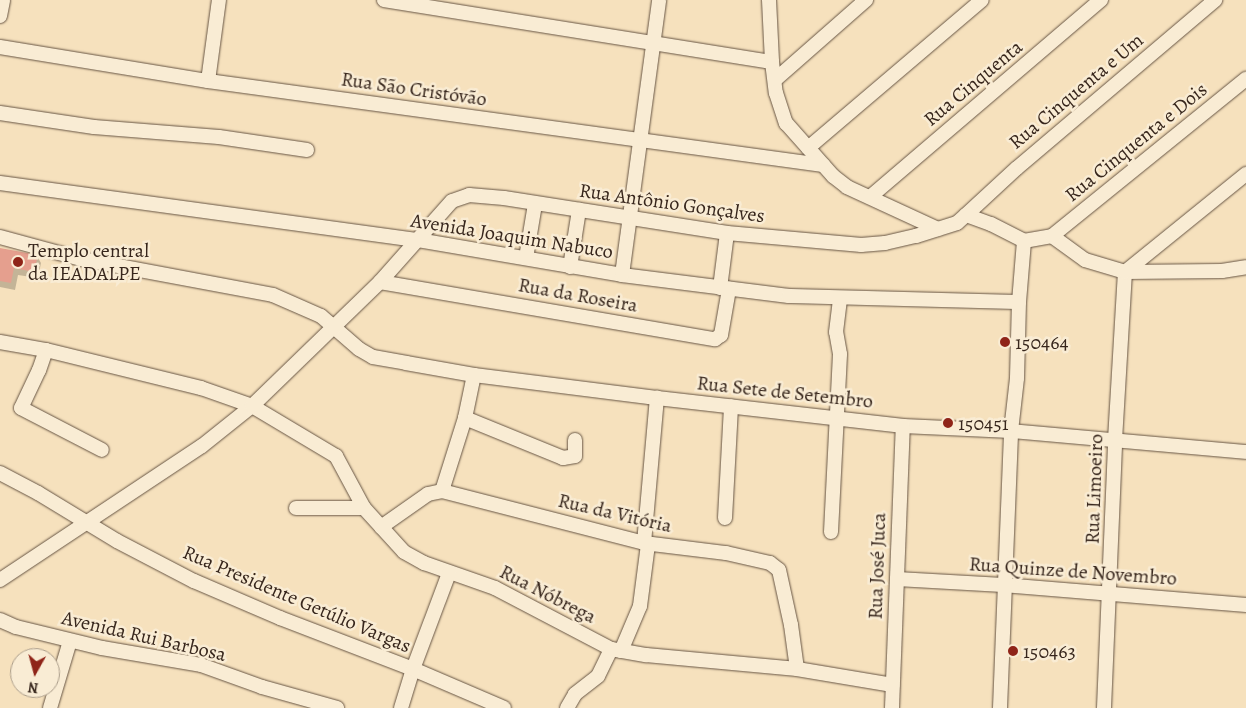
<!DOCTYPE html>
<html>
<head>
<meta charset="utf-8">
<style>
	body { margin:0 }
	#map { position:relative; width:1246px; height:708px; overflow:hidden; background:#f6e1bd; font-family:Alegreya,serif }
	div>[style] { position:absolute }
	[style*='--x'] { left:calc(var(--x)*1px); top:calc(var(--y)*1px); width:calc(var(--w)*1px); rotate:calc(var(--a)*1deg) }
	.shadow>* { inset:0; background:#0003 }
	.building>* { inset:0; background:#e59f8e }
	.roads { filter:drop-shadow(0 0 1px #675544) drop-shadow(0 0 1px #675544) }
	.minor>* { height:14px; margin:-7px; padding:0 7px; transform-origin:7px; border-radius:7px; background:#f9ecd4 }
	.dots>* { width:14px; height:14px; translate:-50% -50%; box-sizing:border-box; border:2px solid #f9ecd4; border-radius:50% }
	span { translate:-50% -50%; white-space:nowrap; text-align:center; line-height:1.15; -webkit-text-stroke:5px #f9ecd4; paint-order:stroke }
	.street-label { font-size:20px; color:#37261c }
	.poi-label { font-size:20px; color:#37261c }
	.left { translate:0 -50%; text-align:left }
	.north { position:absolute; left:10px; top:648px; width:50px; height:50px; box-sizing:border-box; background:#f9ecd4; border:1px solid #ab9d8a; border-radius:50%; rotate:187deg; font-size:14px; font-weight:700; line-height:20px; text-align:center; color:#37261c }
	.north::after { content:''; display:block; margin:auto; width:18px; height:22px; background:#8f2418; clip-path:polygon(50% 0,100% 100%,50% 72%,0 100%) }
</style>
</head>
<body>
<div id="map">
	<div class="shadow">
		<i style="clip-path:polygon(0 249px,37px 256px,41px 263px,38px 278px,18px 275px,15px 290px,0 287px)"></i>
	</div>
	<div class="building">
		<i style="clip-path:polygon(0 248px,38px 255px,34px 272px,14px 268px,11px 283px,0 281px)"></i>
	</div>
	<div class="roads">
		<div class="minor">
			<i style="--x:384;--y:0;--w:393;--a:9.1"></i>
			<i style="--x:769;--y:0;--w:62;--a:87.2"></i>
			<i style="--x:772;--y:62;--w:31;--a:83"></i>
			<i style="--x:776;--y:93;--w:32;--a:72"></i>
			<i style="--x:786;--y:123;--w:71;--a:48.4"></i>
			<i style="--x:833;--y:176;--w:18;--a:38"></i>
			<i style="--x:847;--y:187;--w:100;--a:24.8"></i>
			<i style="--x:0;--y:16;--w:16;--a:-79"></i>
			<i style="--x:0;--y:47;--w:211;--a:9.3"></i>
			<i style="--x:208;--y:81;--w:621;--a:7.78"></i>
			<i style="--x:776;--y:79;--w:120;--a:-41.3"></i>
			<i style="--x:208;--y:81;--w:82;--a:-82.3"></i>
			<i style="--x:0;--y:113;--w:95;--a:8.5"></i>
			<i style="--x:94;--y:127;--w:125;--a:4.6"></i>
			<i style="--x:219;--y:137;--w:89;--a:8.4"></i>
			<i style="--x:808;--y:148;--w:228;--a:-40.4"></i>
			<i style="--x:0;--y:183;--w:422;--a:7.8"></i>
			<i style="--x:418;--y:240;--w:207;--a:9.7"></i>
			<i style="--x:622;--y:275;--w:168;--a:7.2"></i>
			<i style="--x:789;--y:296;--w:230;--a:1.5"></i>
			<i style="--x:870;--y:197;--w:304;--a:-40.5"></i>
			<i style="--x:966;--y:215;--w:69;--a:-42.7"></i>
			<i style="--x:1017;--y:168;--w:260;--a:-40.3"></i>
			<i style="--x:1052;--y:236;--w:41;--a:36"></i>
			<i style="--x:1085;--y:260;--w:42;--a:16.7"></i>
			<i style="--x:1125;--y:272;--w:97;--a:-0.6"></i>
			<i style="--x:1222;--y:271;--w:24;--a:-9"></i>
			<i style="--x:0;--y:237;--w:84;--a:15.2"></i>
			<i style="--x:81;--y:259;--w:195;--a:10.6"></i>
			<i style="--x:273;--y:295;--w:52;--a:23.6"></i>
			<i style="--x:321;--y:316;--w:50;--a:41"></i>
			<i style="--x:359;--y:349;--w:16;--a:30"></i>
			<i style="--x:373;--y:357;--w:34;--a:10"></i>
			<i style="--x:406;--y:363;--w:69;--a:10"></i>
			<i style="--x:474;--y:375;--w:184;--a:7.2"></i>
			<i style="--x:657;--y:398;--w:248;--a:6.5"></i>
			<i style="--x:903;--y:426;--w:108;--a:2.7"></i>
			<i style="--x:1011;--y:431;--w:236;--a:5.1"></i>
			<i style="--x:526;--y:258;--w:55;--a:-80.5"></i>
			<i style="--x:570;--y:267;--w:58;--a:-81"></i>
			<i style="--x:622;--y:275;--w:277;--a:-82.3"></i>
			<i style="--x:380;--y:282;--w:340;--a:9.7"></i>
			<i style="--x:715;--y:339;--w:7;--a:-34"></i>
			<i style="--x:721;--y:335;--w:47;--a:-80.1"></i>
			<i style="--x:720;--y:288;--w:55;--a:-82.7"></i>
			<i style="--x:0;--y:342;--w:47;--a:9.9"></i>
			<i style="--x:46;--y:350;--w:160;--a:13.8"></i>
			<i style="--x:201;--y:388;--w:54;--a:19.4"></i>
			<i style="--x:252;--y:406;--w:98;--a:30.8"></i>
			<i style="--x:336;--y:456;--w:59;--a:61.7"></i>
			<i style="--x:364;--y:508;--w:59;--a:47.7"></i>
			<i style="--x:404;--y:552;--w:23;--a:29"></i>
			<i style="--x:424;--y:563;--w:75;--a:19.4"></i>
			<i style="--x:495;--y:588;--w:131;--a:27.7"></i>
			<i style="--x:611;--y:649;--w:36;--a:10"></i>
			<i style="--x:646;--y:655;--w:152;--a:5.3"></i>
			<i style="--x:797;--y:669;--w:97;--a:9.5"></i>
			<i style="--x:46;--y:350;--w:21;--a:109"></i>
			<i style="--x:39;--y:370;--w:42;--a:115.3"></i>
			<i style="--x:21;--y:408;--w:91;--a:27.4"></i>
			<i style="--x:465;--y:418;--w:106;--a:22.2"></i>
			<i style="--x:563;--y:458;--w:12;--a:-9"></i>
			<i style="--x:575;--y:456;--w:16;--a:-90"></i>
			<i style="--x:0;--y:473;--w:43;--a:27.8"></i>
			<i style="--x:38;--y:493;--w:92;--a:31.3"></i>
			<i style="--x:117;--y:541;--w:87;--a:27.5"></i>
			<i style="--x:194;--y:581;--w:94;--a:23.3"></i>
			<i style="--x:280;--y:618;--w:142;--a:21"></i>
			<i style="--x:413;--y:669;--w:99;--a:23.2"></i>
			<i style="--x:442;--y:491;--w:77;--a:-72.5"></i>
			<i style="--x:465;--y:418;--w:44;--a:-78.2"></i>
			<i style="--x:296;--y:508;--w:68;--a:0"></i>
			<i style="--x:725;--y:518;--w:112;--a:-86.9"></i>
			<i style="--x:381;--y:527;--w:57;--a:-35.1"></i>
			<i style="--x:428;--y:494;--w:14;--a:-12"></i>
			<i style="--x:442;--y:491;--w:209;--a:14.4"></i>
			<i style="--x:644;--y:543;--w:83;--a:7"></i>
			<i style="--x:726;--y:553;--w:45;--a:12.8"></i>
			<i style="--x:770;--y:563;--w:11;--a:38"></i>
			<i style="--x:779;--y:570;--w:56;--a:77.7"></i>
			<i style="--x:791;--y:625;--w:44;--a:82.2"></i>
			<i style="--x:831;--y:532;--w:178;--a:-87.1"></i>
			<i style="--x:840;--y:354;--w:22;--a:-100"></i>
			<i style="--x:836;--y:332;--w:34;--a:-83"></i>
			<i style="--x:644;--y:543;--w:146;--a:-84.9"></i>
			<i style="--x:897;--y:579;--w:106;--a:3.2"></i>
			<i style="--x:1003;--y:585;--w:244;--a:4.7"></i>
			<i style="--x:0;--y:580;--w:242;--a:-33.6"></i>
			<i style="--x:202;--y:446;--w:64;--a:-38.7"></i>
			<i style="--x:252;--y:406;--w:178;--a:-44.1"></i>
			<i style="--x:380;--y:282;--w:108;--a:-48.4"></i>
			<i style="--x:452;--y:201;--w:18;--a:-19"></i>
			<i style="--x:469;--y:195;--w:35;--a:5"></i>
			<i style="--x:504;--y:198;--w:226;--a:8.9"></i>
			<i style="--x:727;--y:233;--w:135;--a:5.1"></i>
			<i style="--x:861;--y:245;--w:24;--a:-5"></i>
			<i style="--x:885;--y:243;--w:32;--a:-13"></i>
			<i style="--x:916;--y:236;--w:43;--a:-17.6"></i>
			<i style="--x:957;--y:223;--w:12;--a:-42"></i>
			<i style="--x:966;--y:215;--w:27;--a:20"></i>
			<i style="--x:991;--y:224;--w:37;--a:27"></i>
			<i style="--x:1024;--y:241;--w:28;--a:-10"></i>
			<i style="--x:1052;--y:236;--w:250;--a:-39"></i>
			<i style="--x:0;--y:620;--w:17;--a:24"></i>
			<i style="--x:16;--y:627;--w:89;--a:13.7"></i>
			<i style="--x:102;--y:648;--w:100;--a:9.7"></i>
			<i style="--x:201;--y:665;--w:65;--a:19.8"></i>
			<i style="--x:262;--y:687;--w:78;--a:15.6"></i>
			<i style="--x:621;--y:651;--w:49;--a:-67.1"></i>
			<i style="--x:640;--y:606;--w:63;--a:-82.6"></i>
			<i style="--x:50;--y:708;--w:70;--a:-73.4"></i>
			<i style="--x:401;--y:708;--w:41;--a:-72.9"></i>
			<i style="--x:413;--y:669;--w:103;--a:-69.4"></i>
			<i style="--x:567;--y:708;--w:16;--a:-60"></i>
			<i style="--x:575;--y:694;--w:29;--a:-38"></i>
			<i style="--x:598;--y:676;--w:30;--a:-64"></i>
			<i style="--x:892;--y:708;--w:282;--a:-87.8"></i>
			<i style="--x:1000;--y:708;--w:277;--a:-87.7"></i>
			<i style="--x:1011;--y:431;--w:53;--a:-83.5"></i>
			<i style="--x:1017;--y:378;--w:76;--a:-88.5"></i>
			<i style="--x:1019;--y:302;--w:61;--a:-85.3"></i>
			<i style="--x:1104;--y:708;--w:268;--a:-87.6"></i>
			<i style="--x:1115;--y:440;--w:168;--a:-86.6"></i>
			<i style="--x:1125;--y:272;--w:156;--a:-39"></i>
		</div>
	</div>
	<div class="dots">
		<i style="left:18px;top:262px;background:#8f2418"></i>
		<i style="left:1005px;top:342px;background:#8f2418"></i>
		<i style="left:948px;top:423px;background:#8f2418"></i>
		<i style="left:1013px;top:651px;background:#8f2418"></i>
	</div>
	<div class="street-label">
		<span style="left:973px;top:83px;rotate:-40deg">Rua Cinquenta</span>
		<span style="left:414px;top:89px;rotate:8deg">Rua São Cristóvão</span>
		<span style="left:1076px;top:91px;rotate:-40deg">Rua Cinquenta e Um</span>
		<span style="left:1136px;top:142px;rotate:-39deg">Rua Cinquenta e Dois</span>
		<span style="left:672px;top:203px;rotate:8deg">Rua Antônio Gonçalves</span>
		<span style="left:512px;top:236px;rotate:9deg">Avenida Joaquim Nabuco</span>
		<span style="left:578px;top:295px;rotate:10deg">Rua da Roseira</span>
		<span style="left:785px;top:392px;rotate:6deg">Rua Sete de Setembro</span>
		<span style="left:1094px;top:489px;rotate:-88deg">Rua Limoeiro</span>
		<span style="left:615px;top:513px;rotate:13deg">Rua da Vitória</span>
		<span style="left:877px;top:566px;rotate:-88deg">Rua José Juca</span>
		<span style="left:1073px;top:571px;rotate:4deg">Rua Quinze de Novembro</span>
		<span style="left:548px;top:594px;rotate:27deg">Rua Nóbrega</span>
		<span style="left:297px;top:599px;rotate:23deg">Rua Presidente Getúlio Vargas</span>
		<span style="left:144px;top:636px;rotate:13deg">Avenida Rui Barbosa</span>
	</div>
	<div class="poi-label">
		<span class="left" style="left:28px;top:262px">Templo central<br>da IEADALPE</span>
		<span class="left" style="left:1015px;top:342px">150464</span>
		<span class="left" style="left:958px;top:423px">150451</span>
		<span class="left" style="left:1023px;top:651px">150463</span>
	</div>
	<div class="north">N</div>
</div>
</body>
</html>
